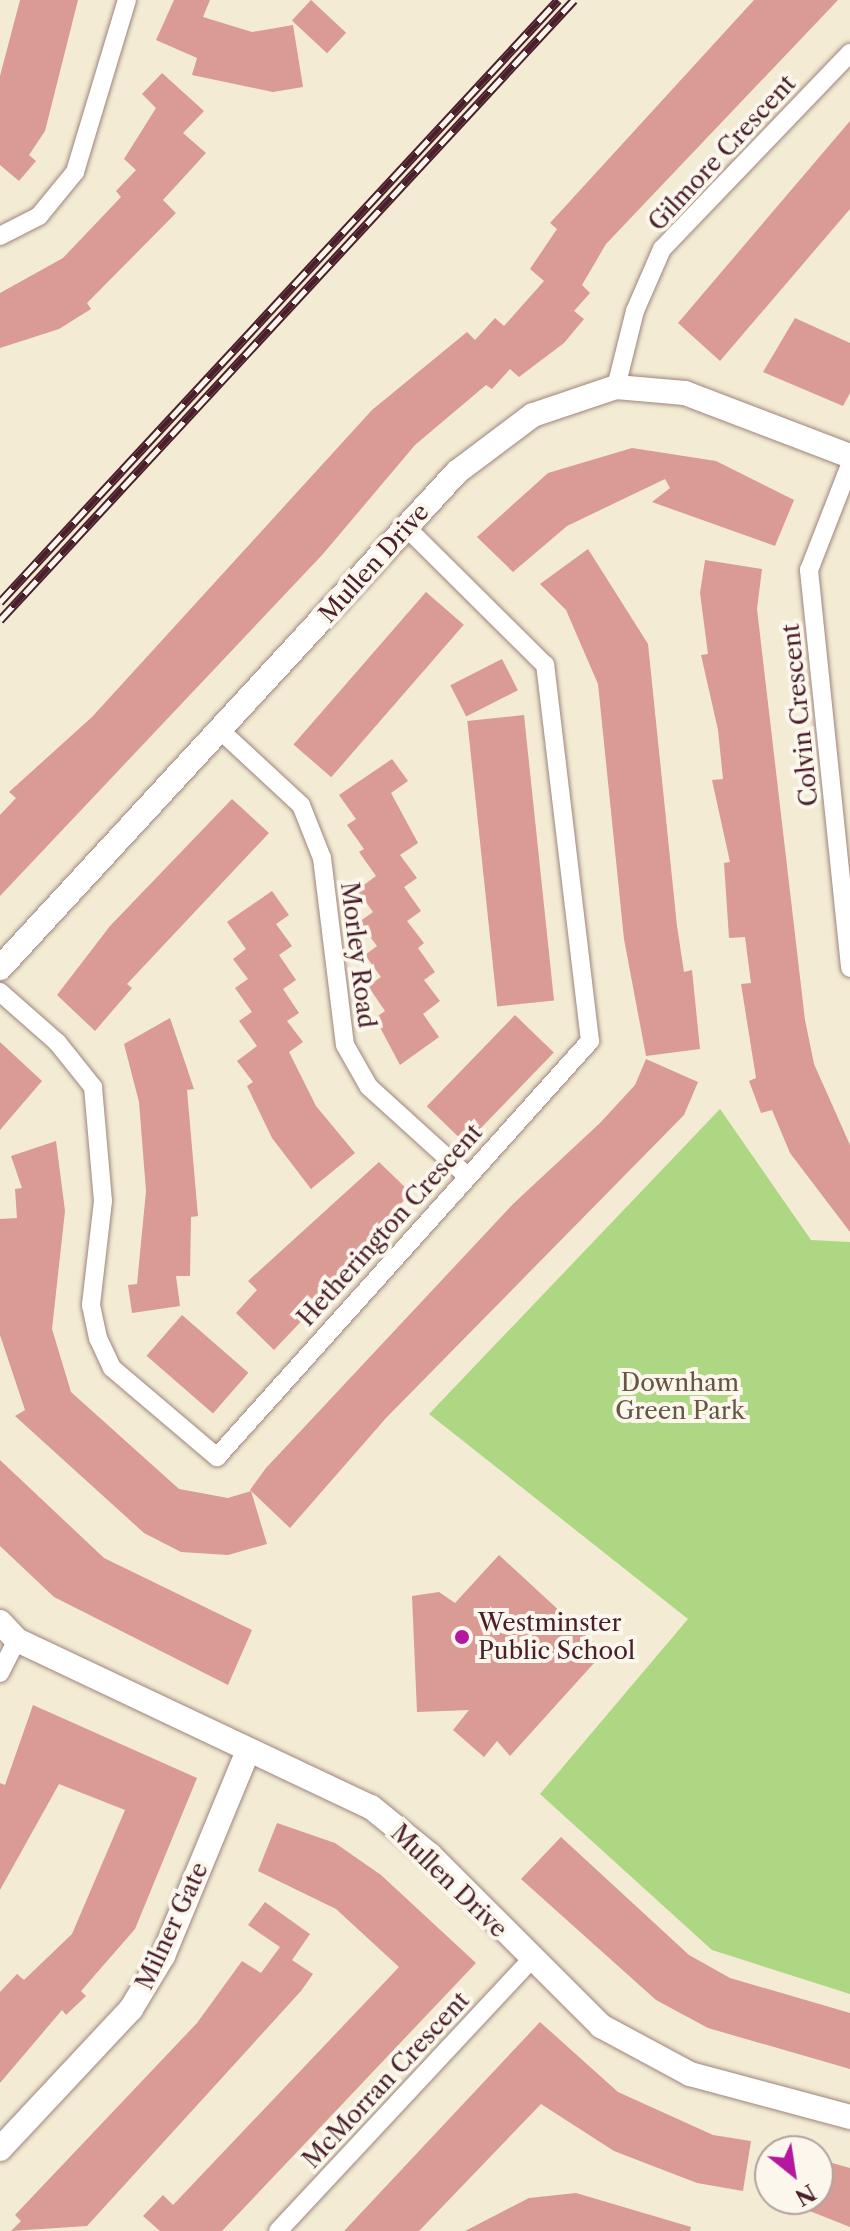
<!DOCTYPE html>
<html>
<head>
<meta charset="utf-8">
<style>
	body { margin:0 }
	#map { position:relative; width:850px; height:2231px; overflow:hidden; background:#f3ebd3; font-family:"Libre Caslon Text",serif }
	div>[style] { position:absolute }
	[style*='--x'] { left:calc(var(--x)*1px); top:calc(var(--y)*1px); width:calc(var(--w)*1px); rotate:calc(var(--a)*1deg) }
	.green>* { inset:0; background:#add782 }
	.building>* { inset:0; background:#d99b94; transform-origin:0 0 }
	.roads { filter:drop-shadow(0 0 2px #9e857f) drop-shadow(0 0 2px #9e857f) }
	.street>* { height:18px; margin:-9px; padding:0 9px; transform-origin:9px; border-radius:9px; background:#fff }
	.secondary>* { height:24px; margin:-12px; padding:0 12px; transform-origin:12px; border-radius:12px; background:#fff }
	.rail>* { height:9px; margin-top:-4.5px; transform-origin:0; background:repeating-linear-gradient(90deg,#fbf7ec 0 18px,#4a1f2b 0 36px); box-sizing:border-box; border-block:2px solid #4a1f2b }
	.dots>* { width:22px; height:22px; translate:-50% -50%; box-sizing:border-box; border:4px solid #fbf7ec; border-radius:50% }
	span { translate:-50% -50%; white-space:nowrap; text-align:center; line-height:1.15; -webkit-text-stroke:8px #fbf7ec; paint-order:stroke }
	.street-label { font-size:24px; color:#4a1f2b }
	.park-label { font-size:24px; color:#685645 }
	.poi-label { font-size:24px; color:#4a1f2b }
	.left { translate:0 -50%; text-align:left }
	.north { position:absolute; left:754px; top:2135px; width:80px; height:80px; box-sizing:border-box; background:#fbf7ec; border:2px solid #b4a19f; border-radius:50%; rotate:150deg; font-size:22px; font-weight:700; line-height:32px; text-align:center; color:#4a1f2b }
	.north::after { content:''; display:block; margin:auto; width:28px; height:36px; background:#b5179e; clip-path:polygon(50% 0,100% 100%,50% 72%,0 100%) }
</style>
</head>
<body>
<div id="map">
	<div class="green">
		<i style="clip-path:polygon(720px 1109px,811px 1240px,850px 1242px,850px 1994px,712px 1950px,540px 1794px,688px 1619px,429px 1414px)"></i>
	</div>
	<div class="building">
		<i style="clip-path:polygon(20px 0,78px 0,45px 131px,29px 155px,36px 161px,19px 181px,0 165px,0 76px)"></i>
		<i style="clip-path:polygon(174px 0,210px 0,203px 17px,252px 32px,293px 25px,303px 87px,273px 92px,192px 75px,197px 58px,156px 40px)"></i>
		<i style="left:311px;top:0;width:48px;height:28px;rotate:43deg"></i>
		<i style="clip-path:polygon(754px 0,838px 0,606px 244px,582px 285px,590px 293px,574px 311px,584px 319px,564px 343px,519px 377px,510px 369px,492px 389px,486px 385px,415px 445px,323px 554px,0 896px,0 815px,16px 798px,9px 792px,92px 717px,372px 410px,467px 332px,475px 340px,495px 318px,504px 326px,544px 281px,530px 269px,557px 229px,550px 223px)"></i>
		<i style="clip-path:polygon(162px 73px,204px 111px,183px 133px,206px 153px,163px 200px,176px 213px,87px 303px,91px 309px,59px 329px,0 348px,0 293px,63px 258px,121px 197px,116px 191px,136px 170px,124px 159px,156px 108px,142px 94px)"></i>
		<i style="clip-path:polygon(850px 121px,850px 209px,720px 361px,678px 323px)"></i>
		<i style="clip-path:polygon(795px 318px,850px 343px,850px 393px,843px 406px,763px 372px)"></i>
		<i style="clip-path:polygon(632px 448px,716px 461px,794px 500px,775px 546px,652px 502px,670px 488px,665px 479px,567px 526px,513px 572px,477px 537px,548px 473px)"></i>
		<i style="clip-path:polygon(588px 549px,648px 644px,677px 926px,684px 972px,692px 970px,700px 1049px,646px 1056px,624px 939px,598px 684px,566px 610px,540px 584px)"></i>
		<i style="clip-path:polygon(705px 560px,762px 569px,757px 609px,805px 1020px,814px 1064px,850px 1145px,850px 1232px,790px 1153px,772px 1110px,761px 1113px,749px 1081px,756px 1078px,741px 984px,751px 983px,745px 937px,729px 938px,724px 863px,730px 862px,712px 780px,723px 779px,718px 730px,701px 655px,708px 654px,700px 593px)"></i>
		<i style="left:426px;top:592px;width:50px;height:202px;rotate:41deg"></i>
		<i style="left:502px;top:659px;width:35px;height:58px;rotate:63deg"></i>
		<i style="left:524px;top:715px;width:287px;height:57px;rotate:84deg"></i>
		<i style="clip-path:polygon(392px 759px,408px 781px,391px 793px,418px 843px,400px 855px,417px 878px,404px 887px,421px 911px,407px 921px,424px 943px,418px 948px,435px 972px,424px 980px,440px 1001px,423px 1014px,439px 1037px,400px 1065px,375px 1018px,385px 1011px,368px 986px,381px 977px,365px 955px,377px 946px,359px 922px,373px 912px,357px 890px,376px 876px,359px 852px,364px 849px,347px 825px,356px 819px,339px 795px)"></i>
		<i style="clip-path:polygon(232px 799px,269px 833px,127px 984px,132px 988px,95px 1031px,57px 995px,110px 926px)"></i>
		<i style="clip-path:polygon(272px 891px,289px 915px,276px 924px,292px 946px,279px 955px,296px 980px,283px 989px,299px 1013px,287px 1021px,303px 1042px,289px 1052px,316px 1106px,355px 1153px,311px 1189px,272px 1138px,247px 1086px,253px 1082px,237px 1061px,257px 1046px,239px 1021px,252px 1012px,235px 988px,248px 979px,233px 959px,246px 949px,227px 922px)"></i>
		<i style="left:515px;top:1015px;width:54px;height:127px;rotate:44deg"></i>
		<i style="clip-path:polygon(170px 1018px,194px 1089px,187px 1090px,198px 1216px,191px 1217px,190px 1276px,176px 1276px,180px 1306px,132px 1313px,128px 1285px,137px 1284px,146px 1191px,139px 1102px,124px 1044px)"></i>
		<i style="clip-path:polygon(0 1042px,42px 1081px,0 1130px)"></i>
		<i style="clip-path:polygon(646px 1059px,698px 1082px,684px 1115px,386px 1418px,290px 1528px,250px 1490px,266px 1468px,513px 1204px,600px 1123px,635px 1085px)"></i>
		<i style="clip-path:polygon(56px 1141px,65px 1211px,52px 1329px,71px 1392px,179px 1489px,228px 1498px,251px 1491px,267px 1544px,228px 1555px,181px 1552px,144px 1533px,15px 1416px,25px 1410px,0 1335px,0 1219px,17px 1218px,15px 1189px,22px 1188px,11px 1156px)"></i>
		<i style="clip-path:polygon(379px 1162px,411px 1193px,391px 1214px,397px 1220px,274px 1350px,236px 1313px,257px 1290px,248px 1281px)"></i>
		<i style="left:182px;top:1315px;width:88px;height:54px;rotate:41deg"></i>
		<i style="clip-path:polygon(0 1460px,104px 1558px,252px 1630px,228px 1685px,54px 1597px,0 1546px)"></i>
		<i style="clip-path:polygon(499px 1555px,604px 1652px,510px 1756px,497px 1741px,484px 1757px,453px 1730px,469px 1710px,417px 1712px,412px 1596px,439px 1592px,455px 1603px)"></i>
		<i style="clip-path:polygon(33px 1705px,197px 1778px,135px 1929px,81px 1991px,86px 1996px,66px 2015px,62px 2010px,0 2083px,0 1992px,17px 1974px,24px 1980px,72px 1934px,125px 1810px,59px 1784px,0 1890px,0 1783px,5px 1785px)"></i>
		<i style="clip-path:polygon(277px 1823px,335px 1843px,381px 1875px,476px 1963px,222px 2231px,160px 2231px,143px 2216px,163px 2195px,173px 2205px,399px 1967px,336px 1909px,258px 1871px)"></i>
		<i style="clip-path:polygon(561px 1837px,689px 1955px,730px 1978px,850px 2013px,850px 2069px,708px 2028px,656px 2000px,521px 1879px)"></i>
		<i style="clip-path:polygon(265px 1902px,310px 1934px,292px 1960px,313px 1974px,301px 1991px,87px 2226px,11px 2231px,21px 2221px,15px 2215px,197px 2023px,242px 1961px,261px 1973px,280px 1947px,248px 1925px)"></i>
		<i style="clip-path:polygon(540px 2022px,618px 2092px,713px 2135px,751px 2141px,743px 2191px,697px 2183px,614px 2151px,541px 2104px,419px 2231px,344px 2231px)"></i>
		<i style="clip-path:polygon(818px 2159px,850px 2168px,850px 2227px,782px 2200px,818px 2199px)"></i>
		<i style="clip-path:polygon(576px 2193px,691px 2227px,690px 2231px,465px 2231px,529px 2198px)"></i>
	</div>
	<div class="roads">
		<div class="street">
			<i style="--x:0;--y:236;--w:44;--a:-27.1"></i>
			<i style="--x:39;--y:216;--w:57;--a:-50.7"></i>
			<i style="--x:75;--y:172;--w:180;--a:-73.2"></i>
			<i style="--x:616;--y:387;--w:78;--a:-76"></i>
			<i style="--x:635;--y:311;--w:68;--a:-66.5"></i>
			<i style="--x:662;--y:249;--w:272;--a:-46.2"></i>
			<i style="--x:850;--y:465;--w:113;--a:111.3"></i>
			<i style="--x:809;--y:570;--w:400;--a:84.1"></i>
			<i style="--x:221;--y:731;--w:109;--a:42.8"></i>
			<i style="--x:301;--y:805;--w:57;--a:68.4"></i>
			<i style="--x:322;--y:858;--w:188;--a:83"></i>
			<i style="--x:345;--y:1045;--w:48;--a:60.3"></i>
			<i style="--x:369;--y:1087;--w:130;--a:42.2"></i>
			<i style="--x:0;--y:992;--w:76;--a:41.3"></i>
			<i style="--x:57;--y:1042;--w:58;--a:51.3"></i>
			<i style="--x:93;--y:1087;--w:114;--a:85"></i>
			<i style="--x:103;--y:1201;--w:105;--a:96.6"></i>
			<i style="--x:91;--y:1305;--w:34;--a:78"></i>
			<i style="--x:98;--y:1338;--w:33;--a:65"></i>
			<i style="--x:112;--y:1368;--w:138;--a:40.3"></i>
			<i style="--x:217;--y:1457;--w:559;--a:-48.12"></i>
			<i style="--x:590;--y:1041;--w:379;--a:-96.8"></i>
			<i style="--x:545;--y:665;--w:196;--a:-135.2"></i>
			<i style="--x:0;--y:1673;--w:37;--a:-63"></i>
			<i style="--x:278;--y:2231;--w:369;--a:-47"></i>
		</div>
		<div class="secondary">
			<i style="--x:0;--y:968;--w:674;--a:-47.34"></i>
			<i style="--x:457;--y:472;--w:95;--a:-36.9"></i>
			<i style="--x:533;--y:415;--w:88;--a:-18.6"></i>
			<i style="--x:616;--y:387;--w:69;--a:5"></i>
			<i style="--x:685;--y:393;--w:177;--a:20.9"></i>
			<i style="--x:0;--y:1622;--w:25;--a:47"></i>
			<i style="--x:17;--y:1640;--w:391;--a:25.3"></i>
			<i style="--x:371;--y:1807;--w:76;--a:39.1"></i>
			<i style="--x:430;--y:1855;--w:242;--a:45"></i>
			<i style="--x:601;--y:2026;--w:101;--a:28.3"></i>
			<i style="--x:690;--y:2074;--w:166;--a:15"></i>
			<i style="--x:0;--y:2149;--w:192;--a:-46.9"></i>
			<i style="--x:131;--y:2009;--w:62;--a:-58.9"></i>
			<i style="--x:163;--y:1956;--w:220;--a:-67.5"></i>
		</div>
	</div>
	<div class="rail">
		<i style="--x:0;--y:602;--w:821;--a:-47.17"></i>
		<i style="--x:0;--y:620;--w:845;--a:-47.21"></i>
	</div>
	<div class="dots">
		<i style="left:462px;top:1637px;background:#b5179e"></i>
	</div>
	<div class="street-label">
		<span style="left:722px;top:153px;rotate:-47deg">Gilmore Crescent</span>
		<span style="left:374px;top:563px;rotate:-48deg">Mullen Drive</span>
		<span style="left:800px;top:715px;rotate:-96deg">Colvin Crescent</span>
		<span style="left:358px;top:955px;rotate:83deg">Morley Road</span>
		<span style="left:390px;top:1225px;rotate:-48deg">Hetherington Crescent</span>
		<span style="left:449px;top:1881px;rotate:44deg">Mullen Drive</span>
		<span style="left:172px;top:1926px;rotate:-65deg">Milner Gate</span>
		<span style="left:386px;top:2080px;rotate:-47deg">McMorran Crescent</span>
	</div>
	<div class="park-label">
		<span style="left:680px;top:1397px">Downham<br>Green Park</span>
	</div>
	<div class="poi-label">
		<span class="left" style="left:478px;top:1637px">Westminster<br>Public School</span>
	</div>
	<div class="north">N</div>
</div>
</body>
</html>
